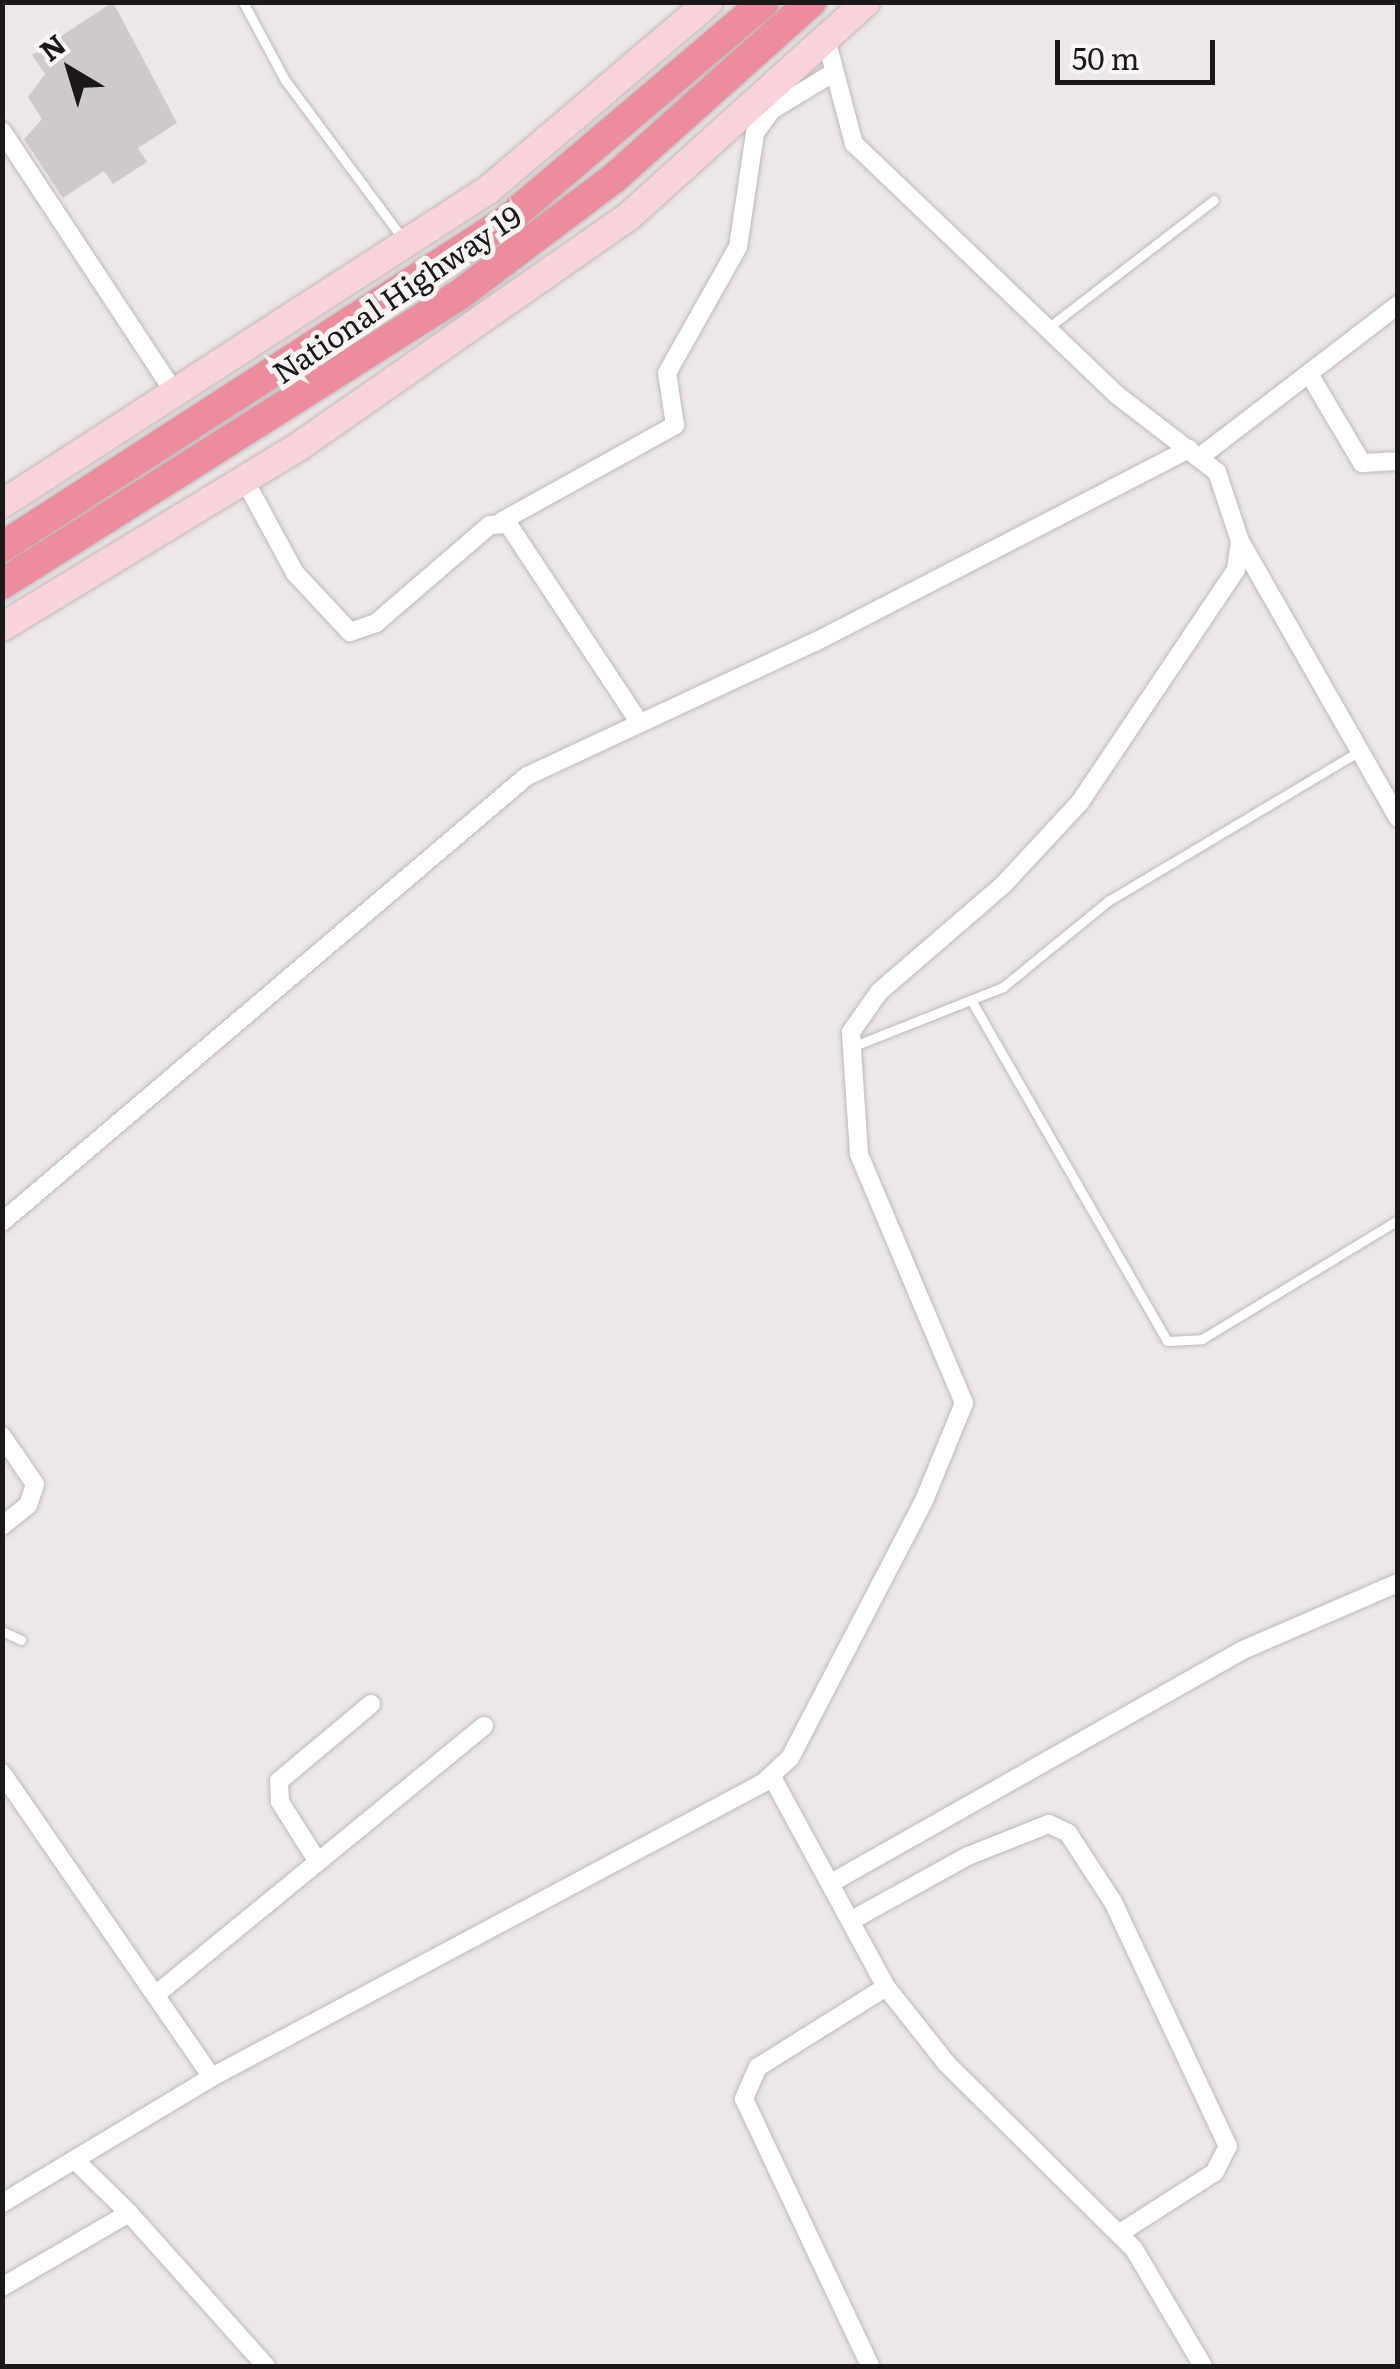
<!DOCTYPE html>
<html>
<head>
<meta charset="utf-8">
<style>
	body { margin:0 }
	#map { position:relative; width:1400px; height:2369px; overflow:hidden; background:#ede7e8; font-family:Literata,serif }
	div>[style] { position:absolute }
	[style*='--x'] { left:calc(var(--x)*1px); top:calc(var(--y)*1px); width:calc(var(--w)*1px); rotate:calc(var(--a)*1deg) }
	.building>* { inset:0; background:#cfcaca }
	.roads { filter:drop-shadow(0 0 2px #beb9b9) drop-shadow(0 0 2px #beb9b9) }
	.service>* { height:9px; margin:-4.5px; padding:0 4.5px; transform-origin:4.5px; border-radius:4.5px; background:#fff }
	.minor>* { height:18px; margin:-9px; padding:0 9px; transform-origin:9px; border-radius:9px; background:#fff }
	.secondary>* { height:28px; margin:-14px; padding:0 14px; transform-origin:14px; border-radius:14px; background:#f8d4da }
	.trunk>* { height:30px; margin:-15px; padding:0 15px; transform-origin:15px; border-radius:15px; background:#ec8c9c }
	span { translate:-50% -50%; white-space:nowrap; text-align:center; line-height:1.15; -webkit-text-stroke:10px #faf5f5; paint-order:stroke }
	.street-label { font-size:30px; color:#1a1818 }
	.frame { position:absolute; inset:0; border:5px solid #1a1818; pointer-events:none }
	.north { position:absolute; left:20px; top:20px; width:100px; height:100px; -webkit-text-stroke:8px #faf5f5; paint-order:stroke; rotate:322deg; font-size:28px; font-weight:700; line-height:40px; text-align:center; color:#1a1818 }
	.north::after { content:''; display:block; margin:auto; width:35px; height:45px; background:#1a1818; clip-path:polygon(50% 0,100% 100%,50% 72%,0 100%) }
	.scale { position:absolute; left:1055px; top:40px; width:160px; height:45px; box-sizing:border-box; border:5px solid #1a1818; border-top:0; padding-left:12px; font-size:30px; line-height:35px; white-space:nowrap; color:#1a1818; -webkit-text-stroke:8px #faf5f5; paint-order:stroke }
</style>
</head>
<body>
<div id="map">
	<div class="building">
		<i style="clip-path:polygon(113px 2px,177px 123px,138px 148px,147px 162px,113px 184px,104px 171px,63px 198px,24px 139px,42px 119px,28px 97px,45px 74px,32px 55px)"></i>
	</div>
	<div class="roads">
		<div class="service">
			<i style="--x:243;--y:2;--w:89;--a:61.7"></i>
			<i style="--x:285;--y:80;--w:199;--a:53.4"></i>
			<i style="--x:1049;--y:327;--w:208;--a:-37.6"></i>
			<i style="--x:971;--y:1000;--w:393;--a:60.1"></i>
			<i style="--x:1167;--y:1341;--w:35;--a:-3"></i>
			<i style="--x:1202;--y:1339;--w:229;--a:-31.3"></i>
			<i style="--x:849;--y:1048;--w:166;--a:-21.6"></i>
			<i style="--x:1003;--y:987;--w:136;--a:-39.3"></i>
			<i style="--x:1108;--y:901;--w:293;--a:-30.8"></i>
			<i style="--x:2;--y:1631;--w:21;--a:25"></i>
		</div>
		<div class="minor">
			<i style="--x:2;--y:131;--w:318;--a:56.6"></i>
			<i style="--x:1309;--y:374;--w:104;--a:59.2"></i>
			<i style="--x:1362;--y:463;--w:36;--a:-3"></i>
			<i style="--x:1201;--y:456;--w:248;--a:-37.5"></i>
			<i style="--x:244;--y:479;--w:107;--a:61.5"></i>
			<i style="--x:295;--y:573;--w:81;--a:47"></i>
			<i style="--x:350;--y:632;--w:28;--a:-19"></i>
			<i style="--x:376;--y:623;--w:150;--a:-40.7"></i>
			<i style="--x:490;--y:525;--w:18;--a:-3"></i>
			<i style="--x:508;--y:524;--w:237;--a:56.5"></i>
			<i style="--x:502;--y:521;--w:198;--a:-29"></i>
			<i style="--x:675;--y:425;--w:53;--a:-98.7"></i>
			<i style="--x:667;--y:373;--w:145;--a:-60.6"></i>
			<i style="--x:738;--y:247;--w:115;--a:-81.5"></i>
			<i style="--x:755;--y:133;--w:29;--a:-54"></i>
			<i style="--x:772;--y:110;--w:71;--a:-31.2"></i>
			<i style="--x:1240;--y:541;--w:319;--a:60.3"></i>
			<i style="--x:2;--y:1222;--w:689;--a:-40.35"></i>
			<i style="--x:527;--y:776;--w:318;--a:-25"></i>
			<i style="--x:815;--y:642;--w:421;--a:-27.3"></i>
			<i style="--x:2;--y:1436;--w:58;--a:55.5"></i>
			<i style="--x:35;--y:1484;--w:22;--a:108"></i>
			<i style="--x:28;--y:1505;--w:33;--a:141"></i>
			<i style="--x:2;--y:1773;--w:369;--a:55.4"></i>
			<i style="--x:212;--y:2077;--w:245;--a:149"></i>
			<i style="--x:772;--y:1777;--w:239;--a:61.5"></i>
			<i style="--x:886;--y:1987;--w:151;--a:148"></i>
			<i style="--x:758;--y:2067;--w:35;--a:114"></i>
			<i style="--x:744;--y:2099;--w:295;--a:64.7"></i>
			<i style="--x:318;--y:1862;--w:71;--a:-122.3"></i>
			<i style="--x:280;--y:1802;--w:21;--a:-93"></i>
			<i style="--x:279;--y:1781;--w:120;--a:-39.9"></i>
			<i style="--x:831;--y:1883;--w:473;--a:-29.5"></i>
			<i style="--x:1243;--y:1650;--w:169;--a:-23.4"></i>
			<i style="--x:852;--y:1920;--w:132;--a:-28.9"></i>
			<i style="--x:968;--y:1856;--w:87;--a:-21.6"></i>
			<i style="--x:1049;--y:1824;--w:21;--a:25"></i>
			<i style="--x:1068;--y:1833;--w:82;--a:56.9"></i>
			<i style="--x:1113;--y:1902;--w:270;--a:64.8"></i>
			<i style="--x:1228;--y:2146;--w:29;--a:117"></i>
			<i style="--x:1215;--y:2172;--w:113;--a:147.3"></i>
			<i style="--x:886;--y:1987;--w:98;--a:51.6"></i>
			<i style="--x:947;--y:2064;--w:263;--a:44.7"></i>
			<i style="--x:1134;--y:2249;--w:136;--a:59.5"></i>
			<i style="--x:159;--y:1992;--w:420;--a:-39.3"></i>
			<i style="--x:212;--y:2077;--w:625;--a:-28.08"></i>
			<i style="--x:763;--y:1783;--w:37;--a:-43"></i>
			<i style="--x:790;--y:1758;--w:288;--a:-62.5"></i>
			<i style="--x:923;--y:1503;--w:108;--a:-67.7"></i>
			<i style="--x:964;--y:1403;--w:270;--a:-112.9"></i>
			<i style="--x:859;--y:1154;--w:122;--a:-93.8"></i>
			<i style="--x:851;--y:1032;--w:49;--a:-55"></i>
			<i style="--x:879;--y:992;--w:164;--a:-40.8"></i>
			<i style="--x:1003;--y:885;--w:113;--a:-47.1"></i>
			<i style="--x:1080;--y:802;--w:280;--a:-56.1"></i>
			<i style="--x:1236;--y:570;--w:29;--a:-82"></i>
			<i style="--x:1240;--y:541;--w:73;--a:-108.4"></i>
			<i style="--x:1217;--y:472;--w:126;--a:-142.4"></i>
			<i style="--x:1117;--y:395;--w:364;--a:-136.3"></i>
			<i style="--x:854;--y:144;--w:109;--a:-104.9"></i>
			<i style="--x:75;--y:2160;--w:76;--a:44.5"></i>
			<i style="--x:2;--y:2287;--w:147;--a:-30.2"></i>
			<i style="--x:129;--y:2213;--w:205;--a:48.2"></i>
		</div>
		<div class="secondary">
			<i style="--x:2;--y:504;--w:579;--a:-32.87"></i>
			<i style="--x:488;--y:190;--w:290;--a:-40.4"></i>
			<i style="--x:2;--y:627;--w:350;--a:-31.3"></i>
			<i style="--x:301;--y:445;--w:397;--a:-34.9"></i>
			<i style="--x:627;--y:218;--w:322;--a:-42.1"></i>
		</div>
		<div class="trunk">
			<i style="--x:2;--y:547;--w:600;--a:-32.9"></i>
			<i style="--x:506;--y:221;--w:338;--a:-40.3"></i>
			<i style="--x:2;--y:584;--w:541;--a:-32.31"></i>
			<i style="--x:459;--y:295;--w:193;--a:-37"></i>
			<i style="--x:613;--y:179;--w:266;--a:-41.8"></i>
		</div>
	</div>
	<div class="street-label">
		<span style="left:396px;top:293px;rotate:-34deg">National Highway 19</span>
	</div>
	<div class="frame"></div>
	<div class="north">N</div>
	<div class="scale">50 m</div>
</div>
</body>
</html>
